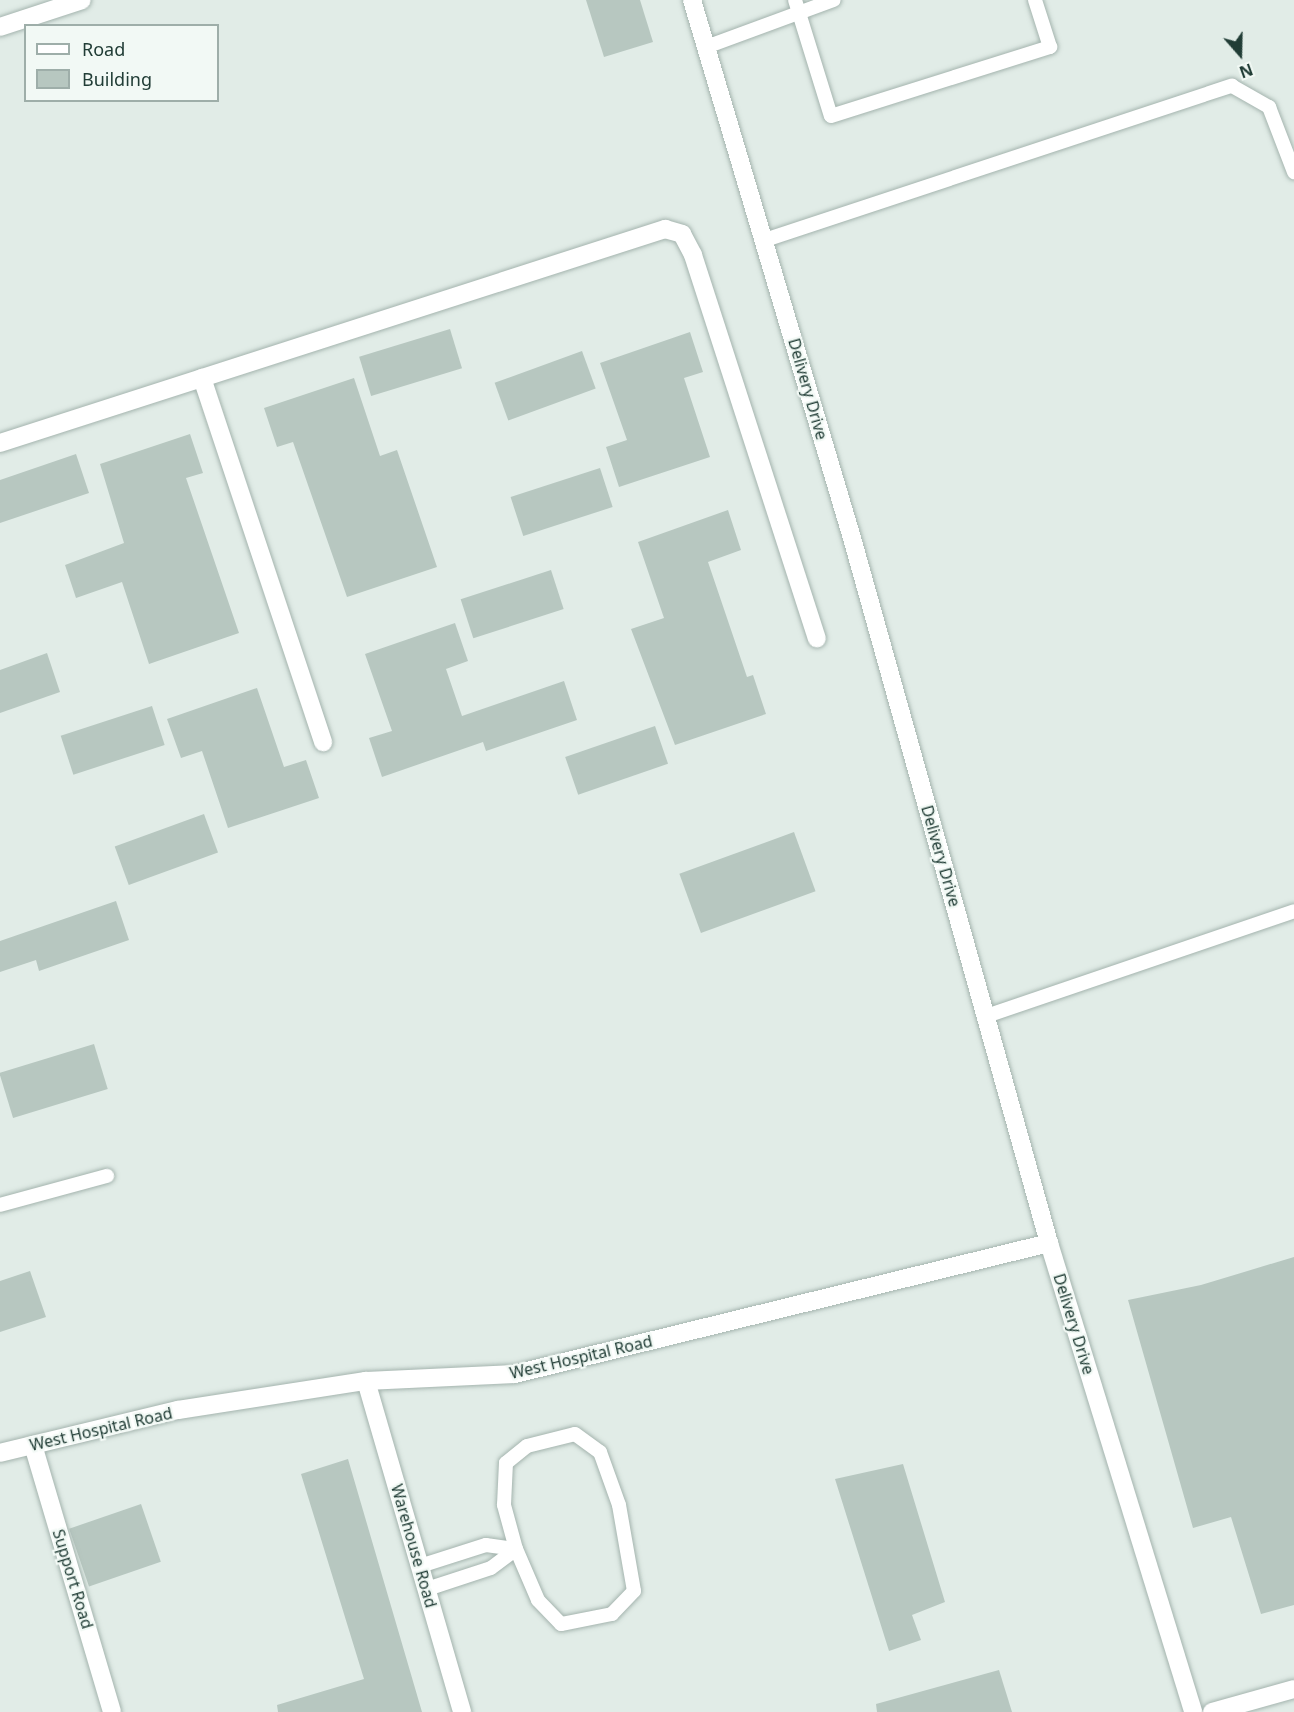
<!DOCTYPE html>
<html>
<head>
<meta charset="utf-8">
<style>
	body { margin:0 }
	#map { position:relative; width:1294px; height:1712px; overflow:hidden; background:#e1ece7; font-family:"Noto Sans",sans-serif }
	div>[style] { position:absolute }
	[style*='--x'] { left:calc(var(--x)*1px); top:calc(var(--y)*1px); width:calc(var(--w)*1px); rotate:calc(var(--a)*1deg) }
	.building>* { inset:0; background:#b7c7c0; transform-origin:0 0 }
	.roads { filter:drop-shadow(0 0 2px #a4b4ae) drop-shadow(0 0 2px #a4b4ae) }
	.lane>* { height:14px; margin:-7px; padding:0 7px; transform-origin:7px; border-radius:7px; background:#fff }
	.street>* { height:18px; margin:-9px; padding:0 9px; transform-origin:9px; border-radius:9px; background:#fff }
	.secondary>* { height:18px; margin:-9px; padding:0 9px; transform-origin:9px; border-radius:9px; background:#fff }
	span { translate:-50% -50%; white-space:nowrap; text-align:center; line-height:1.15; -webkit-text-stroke:4.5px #f2f9f5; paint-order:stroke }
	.street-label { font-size:16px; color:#213d36 }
	.legend { position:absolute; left:24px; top:24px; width:195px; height:78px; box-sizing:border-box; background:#f2f9f5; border:2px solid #9eaea9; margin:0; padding:8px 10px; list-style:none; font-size:18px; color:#213d36 }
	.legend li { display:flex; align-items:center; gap:12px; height:30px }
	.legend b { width:30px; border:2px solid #9eaea9 }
	.north { position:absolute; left:1210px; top:24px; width:60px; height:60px; -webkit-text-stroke:4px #f2f9f5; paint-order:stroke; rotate:160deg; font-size:16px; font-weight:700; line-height:24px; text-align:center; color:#213d36 }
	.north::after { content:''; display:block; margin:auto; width:21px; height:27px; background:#213d36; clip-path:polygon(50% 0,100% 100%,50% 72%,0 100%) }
</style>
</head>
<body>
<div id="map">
	<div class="building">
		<i style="clip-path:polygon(586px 0,640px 0,653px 42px,604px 57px)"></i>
		<i style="left:450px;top:329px;width:41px;height:95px;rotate:73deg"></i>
		<i style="clip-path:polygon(690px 332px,703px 372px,684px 378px,710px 457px,619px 487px,606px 447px,627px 440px,600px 363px)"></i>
		<i style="left:582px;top:351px;width:40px;height:93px;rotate:70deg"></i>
		<i style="clip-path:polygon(354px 378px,380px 456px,397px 450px,437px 567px,347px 597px,293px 442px,277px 447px,264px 408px)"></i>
		<i style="clip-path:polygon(190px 434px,203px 473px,186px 478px,239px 633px,149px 664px,122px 582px,76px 598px,65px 565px,124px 543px,100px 464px)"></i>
		<i style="clip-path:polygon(76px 454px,89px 493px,0 523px,0 480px)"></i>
		<i style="left:600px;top:468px;width:41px;height:94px;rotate:72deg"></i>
		<i style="clip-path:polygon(728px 510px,741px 550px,708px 562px,747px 677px,753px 675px,766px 714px,675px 745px,631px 629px,664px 618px,638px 542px)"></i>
		<i style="left:551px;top:570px;width:41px;height:95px;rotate:72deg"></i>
		<i style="clip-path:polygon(455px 623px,468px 661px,446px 669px,462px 716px,564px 681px,577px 720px,486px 751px,483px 742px,382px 777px,369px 738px,392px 731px,365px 654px)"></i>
		<i style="clip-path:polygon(47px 653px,60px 692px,0 713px,0 670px)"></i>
		<i style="clip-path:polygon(257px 688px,284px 767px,306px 760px,319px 798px,228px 828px,202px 751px,181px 758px,167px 719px)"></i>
		<i style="left:152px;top:706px;width:41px;height:96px;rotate:72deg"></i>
		<i style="left:655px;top:726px;width:40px;height:95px;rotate:71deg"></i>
		<i style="left:204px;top:814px;width:41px;height:95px;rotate:70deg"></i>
		<i style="left:794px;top:832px;width:63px;height:122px;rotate:70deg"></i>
		<i style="clip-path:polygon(116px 901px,129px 940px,39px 971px,36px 960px,0 972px,0 941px)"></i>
		<i style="left:94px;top:1044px;width:47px;height:99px;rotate:73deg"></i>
		<i style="clip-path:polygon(1294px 1257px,1294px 1605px,1261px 1614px,1231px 1517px,1193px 1528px,1128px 1300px,1201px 1285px)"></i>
		<i style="clip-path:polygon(30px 1271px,46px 1317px,0 1332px,0 1281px)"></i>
		<i style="clip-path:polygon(348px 1459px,422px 1712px,278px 1712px,277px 1705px,364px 1679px,301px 1474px)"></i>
		<i style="clip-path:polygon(903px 1464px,945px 1602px,912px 1615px,921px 1640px,889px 1651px,835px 1479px)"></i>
		<i style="left:141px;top:1504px;width:61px;height:76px;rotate:71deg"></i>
		<i style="clip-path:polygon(999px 1670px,1012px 1712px,877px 1712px,876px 1704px)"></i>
	</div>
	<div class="roads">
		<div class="lane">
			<i style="--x:795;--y:0;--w:121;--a:72.8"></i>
			<i style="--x:831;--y:116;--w:230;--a:-17.5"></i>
			<i style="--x:1050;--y:47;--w:49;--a:-107.7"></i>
			<i style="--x:706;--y:47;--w:136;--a:-20.2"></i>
			<i style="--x:765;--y:240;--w:492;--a:-18.3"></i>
			<i style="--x:1232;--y:86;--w:43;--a:29.6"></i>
			<i style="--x:1269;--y:107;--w:70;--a:69"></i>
			<i style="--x:986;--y:1016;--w:325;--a:-18.8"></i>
			<i style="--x:0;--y:1205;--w:111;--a:-15.2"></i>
			<i style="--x:575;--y:1434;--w:31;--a:36"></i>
			<i style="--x:600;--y:1452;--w:56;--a:70.3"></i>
			<i style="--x:619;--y:1505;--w:87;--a:80.1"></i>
			<i style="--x:634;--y:1591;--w:32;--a:134"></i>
			<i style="--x:612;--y:1614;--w:52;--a:168.9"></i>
			<i style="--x:561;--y:1624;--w:33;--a:-134"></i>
			<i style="--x:538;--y:1600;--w:56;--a:-113.3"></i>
			<i style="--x:516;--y:1549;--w:46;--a:-105.3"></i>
			<i style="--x:504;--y:1505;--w:42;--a:-87.3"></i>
			<i style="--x:506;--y:1463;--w:27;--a:-39"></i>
			<i style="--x:527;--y:1446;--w:49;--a:-14"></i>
			<i style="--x:420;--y:1566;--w:69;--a:-17.7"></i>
			<i style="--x:486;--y:1545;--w:30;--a:8"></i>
			<i style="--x:427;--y:1589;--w:67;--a:-18.2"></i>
			<i style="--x:491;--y:1568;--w:31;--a:-37"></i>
		</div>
		<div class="street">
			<i style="--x:692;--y:0;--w:561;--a:73.44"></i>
			<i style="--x:852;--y:538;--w:732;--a:74.39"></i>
			<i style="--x:1049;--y:1243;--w:491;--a:72.9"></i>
			<i style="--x:202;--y:378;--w:384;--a:71.6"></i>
			<i style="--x:0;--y:443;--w:699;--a:-17.84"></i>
			<i style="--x:665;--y:229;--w:18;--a:16"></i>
			<i style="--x:682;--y:234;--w:24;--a:62"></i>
			<i style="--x:693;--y:255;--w:403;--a:72.1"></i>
			<i style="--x:366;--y:1381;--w:345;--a:73.8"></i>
			<i style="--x:33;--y:1445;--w:278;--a:73.5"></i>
			<i style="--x:0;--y:1453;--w:183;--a:-13.6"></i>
			<i style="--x:178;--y:1410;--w:190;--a:-8.8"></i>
			<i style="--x:366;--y:1381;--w:149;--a:-2.7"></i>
			<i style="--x:515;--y:1374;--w:550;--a:-13.78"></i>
			<i style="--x:1212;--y:1712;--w:85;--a:-15.7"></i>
		</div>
		<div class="secondary">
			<i style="--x:0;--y:27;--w:86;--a:-18.2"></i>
		</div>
	</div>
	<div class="street-label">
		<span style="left:808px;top:389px;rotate:74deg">Delivery Drive</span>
		<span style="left:941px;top:856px;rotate:74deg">Delivery Drive</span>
		<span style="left:1074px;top:1324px;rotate:73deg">Delivery Drive</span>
		<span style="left:581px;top:1357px;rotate:-13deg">West Hospital Road</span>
		<span style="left:101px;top:1429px;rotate:-13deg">West Hospital Road</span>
		<span style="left:414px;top:1546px;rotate:74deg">Warehouse Road</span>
		<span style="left:73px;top:1579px;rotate:73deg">Support Road</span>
	</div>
	<ul class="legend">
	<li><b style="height:8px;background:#fff"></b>Road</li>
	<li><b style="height:16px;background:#b7c7c0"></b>Building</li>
	</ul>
	<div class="north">N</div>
</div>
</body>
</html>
